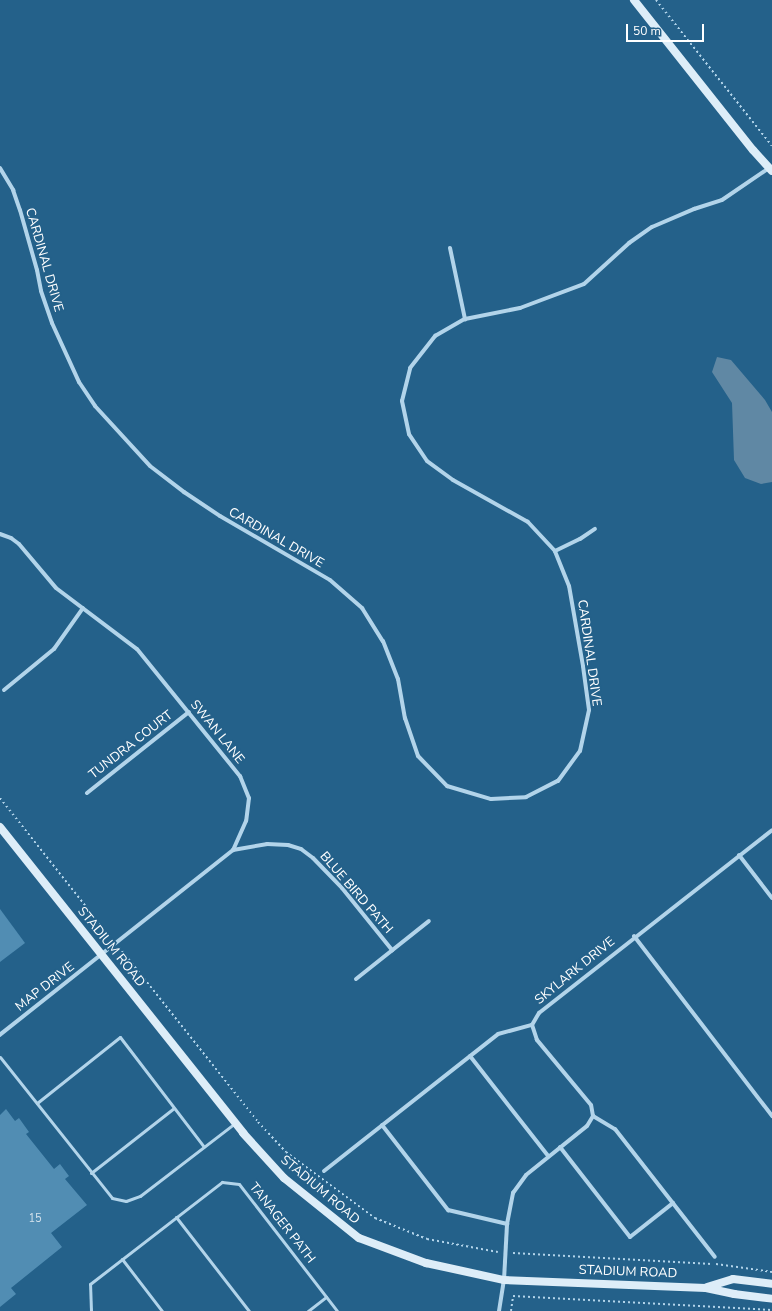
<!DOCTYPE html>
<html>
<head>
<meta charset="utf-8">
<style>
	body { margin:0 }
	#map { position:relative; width:772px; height:1311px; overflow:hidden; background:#24618a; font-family:"Nunito Sans",sans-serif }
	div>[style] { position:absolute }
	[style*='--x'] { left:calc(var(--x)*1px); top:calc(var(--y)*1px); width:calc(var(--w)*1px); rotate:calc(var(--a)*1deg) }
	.water>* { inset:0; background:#6088a4 }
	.building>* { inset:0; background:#518db3 }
	.path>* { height:2px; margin-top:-1px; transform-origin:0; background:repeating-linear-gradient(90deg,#b2d4ea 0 2px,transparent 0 5px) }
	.lane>* { height:3px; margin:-1.5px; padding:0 1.5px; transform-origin:1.5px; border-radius:1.5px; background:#b2d4ea }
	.street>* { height:4px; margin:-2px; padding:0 2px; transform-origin:2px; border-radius:2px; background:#b2d4ea }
	.secondary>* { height:8px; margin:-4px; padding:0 4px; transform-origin:4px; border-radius:4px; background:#ddedf8 }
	span { translate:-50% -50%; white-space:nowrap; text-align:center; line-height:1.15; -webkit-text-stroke:3.5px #24618a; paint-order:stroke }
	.number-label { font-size:11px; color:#d4e2ec }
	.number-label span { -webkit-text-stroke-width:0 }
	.street-label { font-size:13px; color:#fff }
	.scale { position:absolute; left:626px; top:24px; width:78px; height:18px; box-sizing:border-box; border:2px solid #fff; border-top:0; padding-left:5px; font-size:12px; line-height:14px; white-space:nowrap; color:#fff; -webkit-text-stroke:3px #24618a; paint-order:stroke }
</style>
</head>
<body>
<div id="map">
	<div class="water">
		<i style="clip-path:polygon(717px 357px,731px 360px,765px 400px,772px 412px,772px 482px,761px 484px,745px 478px,734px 460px,732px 403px,712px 372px)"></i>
	</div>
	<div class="building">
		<i style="clip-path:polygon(0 909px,25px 943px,0 962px)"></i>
		<i style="clip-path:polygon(6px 1109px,15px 1121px,19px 1118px,29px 1132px,26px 1134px,54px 1169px,60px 1164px,69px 1176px,65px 1179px,87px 1205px,51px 1233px,62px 1247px,11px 1288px,16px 1294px,0 1307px,0 1115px)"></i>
	</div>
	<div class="path">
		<i style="--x:656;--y:0;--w:186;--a:51.5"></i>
		<i style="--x:0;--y:798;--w:179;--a:51.6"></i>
		<i style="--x:119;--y:947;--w:223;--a:51.5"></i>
		<i style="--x:258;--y:1122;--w:41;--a:47"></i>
		<i style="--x:286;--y:1152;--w:111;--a:36.6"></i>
		<i style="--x:375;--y:1218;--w:56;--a:22"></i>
		<i style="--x:427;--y:1239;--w:72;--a:10.4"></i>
		<i style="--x:513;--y:1253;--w:199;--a:3.2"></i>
		<i style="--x:716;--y:1264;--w:57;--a:8.1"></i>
		<i style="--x:511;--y:1311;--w:15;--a:-82"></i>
		<i style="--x:513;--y:1296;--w:259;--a:3.1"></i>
	</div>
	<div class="lane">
		<i style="--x:0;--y:1057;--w:180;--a:51.5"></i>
		<i style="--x:112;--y:1198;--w:14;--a:12"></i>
		<i style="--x:126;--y:1201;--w:15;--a:-20"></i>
		<i style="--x:140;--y:1196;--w:118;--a:-37.5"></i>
		<i style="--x:37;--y:1103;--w:106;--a:-38.5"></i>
		<i style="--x:120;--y:1037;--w:138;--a:52.6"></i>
		<i style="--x:91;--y:1173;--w:105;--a:-38.1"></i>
		<i style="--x:176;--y:1217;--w:119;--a:52.2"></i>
		<i style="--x:122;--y:1259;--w:66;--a:52.4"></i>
		<i style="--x:91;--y:1311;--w:27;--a:-92"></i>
		<i style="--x:90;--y:1284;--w:167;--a:-37.7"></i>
		<i style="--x:222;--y:1182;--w:17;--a:7"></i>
		<i style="--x:239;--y:1184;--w:160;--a:52.3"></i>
		<i style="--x:308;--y:1311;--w:23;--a:-38"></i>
	</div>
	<div class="street">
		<i style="--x:0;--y:168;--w:26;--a:59"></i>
		<i style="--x:13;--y:190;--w:21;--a:71"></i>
		<i style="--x:20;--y:210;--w:62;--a:74.2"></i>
		<i style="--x:37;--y:270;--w:21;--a:79"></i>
		<i style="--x:41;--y:291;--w:34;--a:71"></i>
		<i style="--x:52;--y:323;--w:65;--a:65.4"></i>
		<i style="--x:79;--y:382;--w:29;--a:56"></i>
		<i style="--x:95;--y:406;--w:81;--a:47.5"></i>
		<i style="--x:150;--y:466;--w:43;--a:37.4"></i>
		<i style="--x:184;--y:492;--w:43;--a:33.7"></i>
		<i style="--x:220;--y:516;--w:127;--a:30.2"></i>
		<i style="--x:330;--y:580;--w:43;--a:41.2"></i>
		<i style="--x:362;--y:608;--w:39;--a:58"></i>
		<i style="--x:383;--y:641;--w:41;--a:68.5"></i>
		<i style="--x:398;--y:679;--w:40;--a:80"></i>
		<i style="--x:405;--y:718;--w:40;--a:71.1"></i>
		<i style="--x:418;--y:756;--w:42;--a:46"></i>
		<i style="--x:447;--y:786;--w:46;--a:16.5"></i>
		<i style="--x:491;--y:799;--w:35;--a:-3"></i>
		<i style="--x:526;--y:797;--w:36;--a:-27"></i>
		<i style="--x:558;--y:781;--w:37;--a:-54"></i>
		<i style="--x:580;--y:751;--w:42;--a:-77.6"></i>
		<i style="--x:589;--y:710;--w:44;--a:-97.8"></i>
		<i style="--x:583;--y:666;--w:81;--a:-99.9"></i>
		<i style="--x:569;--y:586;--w:38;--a:-112"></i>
		<i style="--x:555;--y:551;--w:40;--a:-133"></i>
		<i style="--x:528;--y:522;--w:86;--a:-150.8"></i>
		<i style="--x:453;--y:480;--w:32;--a:-144"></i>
		<i style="--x:427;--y:461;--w:32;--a:-124"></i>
		<i style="--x:409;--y:434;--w:34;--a:-102"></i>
		<i style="--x:402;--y:401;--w:34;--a:-76"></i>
		<i style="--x:410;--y:368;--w:41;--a:-52"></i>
		<i style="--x:435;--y:336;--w:34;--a:-30"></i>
		<i style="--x:465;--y:319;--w:56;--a:-11.3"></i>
		<i style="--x:520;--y:308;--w:68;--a:-20.6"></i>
		<i style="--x:584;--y:284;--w:61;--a:-42.3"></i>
		<i style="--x:629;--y:243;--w:28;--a:-35"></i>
		<i style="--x:652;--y:227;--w:46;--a:-23.2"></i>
		<i style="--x:694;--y:209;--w:29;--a:-18"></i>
		<i style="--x:722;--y:200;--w:57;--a:-34.2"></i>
		<i style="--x:450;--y:248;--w:73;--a:78.1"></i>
		<i style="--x:0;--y:534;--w:12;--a:20"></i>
		<i style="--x:11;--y:538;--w:10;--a:37"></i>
		<i style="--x:19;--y:544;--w:57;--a:49.9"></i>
		<i style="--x:56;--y:588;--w:101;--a:37"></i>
		<i style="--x:137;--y:649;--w:164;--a:51"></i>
		<i style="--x:240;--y:776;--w:24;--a:68"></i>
		<i style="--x:249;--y:798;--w:23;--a:97"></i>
		<i style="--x:246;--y:821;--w:32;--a:114"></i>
		<i style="--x:233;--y:850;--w:298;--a:141.6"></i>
		<i style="--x:555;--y:551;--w:28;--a:-26"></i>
		<i style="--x:580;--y:539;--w:18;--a:-34"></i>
		<i style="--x:4;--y:690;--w:65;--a:-39.4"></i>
		<i style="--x:54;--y:649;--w:50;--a:-54.7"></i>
		<i style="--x:87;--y:793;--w:130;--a:-38.5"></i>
		<i style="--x:233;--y:850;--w:35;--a:-10"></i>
		<i style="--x:267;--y:844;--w:21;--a:3"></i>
		<i style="--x:288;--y:845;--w:14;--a:17"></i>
		<i style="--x:301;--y:849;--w:15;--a:37"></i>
		<i style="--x:313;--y:858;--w:42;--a:46"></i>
		<i style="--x:342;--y:888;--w:80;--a:51.1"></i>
		<i style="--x:739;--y:855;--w:54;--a:52.5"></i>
		<i style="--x:634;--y:936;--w:227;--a:52.5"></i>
		<i style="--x:356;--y:979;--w:93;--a:-38.5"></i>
		<i style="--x:470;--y:1056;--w:127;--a:52"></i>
		<i style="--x:593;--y:1116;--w:26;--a:31"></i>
		<i style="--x:615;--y:1129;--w:162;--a:52"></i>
		<i style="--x:382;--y:1125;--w:108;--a:52.2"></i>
		<i style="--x:448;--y:1210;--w:61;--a:13.3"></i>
		<i style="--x:560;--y:1147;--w:114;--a:52.1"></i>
		<i style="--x:630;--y:1237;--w:55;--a:-38.3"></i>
		<i style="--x:324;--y:1171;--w:221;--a:-38.2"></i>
		<i style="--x:498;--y:1034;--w:35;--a:-15"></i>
		<i style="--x:499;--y:1311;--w:31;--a:-81"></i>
		<i style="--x:504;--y:1280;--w:56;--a:-86.9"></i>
		<i style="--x:507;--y:1224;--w:32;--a:-79"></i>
		<i style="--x:513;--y:1193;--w:22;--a:-54"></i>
		<i style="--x:526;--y:1175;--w:78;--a:-38.8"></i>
		<i style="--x:587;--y:1126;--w:12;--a:-59"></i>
		<i style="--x:593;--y:1116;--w:11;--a:-100"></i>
		<i style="--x:591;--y:1105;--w:85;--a:-129.7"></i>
		<i style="--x:537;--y:1040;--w:16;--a:-108"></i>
		<i style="--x:532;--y:1025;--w:14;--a:-60"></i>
		<i style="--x:539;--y:1013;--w:296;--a:-38.1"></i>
	</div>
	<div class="secondary">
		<i style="--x:634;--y:0;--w:191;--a:51.6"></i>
		<i style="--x:753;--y:150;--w:28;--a:48"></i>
		<i style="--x:0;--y:827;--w:391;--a:51.5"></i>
		<i style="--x:243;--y:1133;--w:61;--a:47.7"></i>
		<i style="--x:284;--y:1178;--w:96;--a:38.7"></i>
		<i style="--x:359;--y:1238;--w:72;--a:20.5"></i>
		<i style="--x:426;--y:1263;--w:80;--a:12.3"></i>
		<i style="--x:504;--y:1280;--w:202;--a:2.3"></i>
		<i style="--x:706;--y:1288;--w:29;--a:12"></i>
		<i style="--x:734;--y:1294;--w:38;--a:7"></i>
		<i style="--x:707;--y:1287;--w:27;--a:-17"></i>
		<i style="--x:733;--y:1279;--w:39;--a:7"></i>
	</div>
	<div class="number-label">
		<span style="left:35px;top:1219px">15</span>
	</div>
	<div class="street-label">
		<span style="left:44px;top:260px;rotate:74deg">CARDINAL DRIVE</span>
		<span style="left:276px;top:538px;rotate:30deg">CARDINAL DRIVE</span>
		<span style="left:589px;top:653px;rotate:82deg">CARDINAL DRIVE</span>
		<span style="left:217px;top:732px;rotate:51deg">SWAN LANE</span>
		<span style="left:131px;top:745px;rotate:-38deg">TUNDRA COURT</span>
		<span style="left:356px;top:893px;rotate:49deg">BLUE BIRD PATH</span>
		<span style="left:111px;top:947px;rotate:51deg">STADIUM ROAD</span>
		<span style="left:575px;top:971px;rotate:-39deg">SKYLARK DRIVE</span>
		<span style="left:45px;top:987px;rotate:-38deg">MAP DRIVE</span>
		<span style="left:320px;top:1190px;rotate:40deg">STADIUM ROAD</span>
		<span style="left:282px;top:1223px;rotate:52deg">TANAGER PATH</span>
		<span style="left:628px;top:1272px;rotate:2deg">STADIUM ROAD</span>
	</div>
	<div class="scale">50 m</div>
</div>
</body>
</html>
